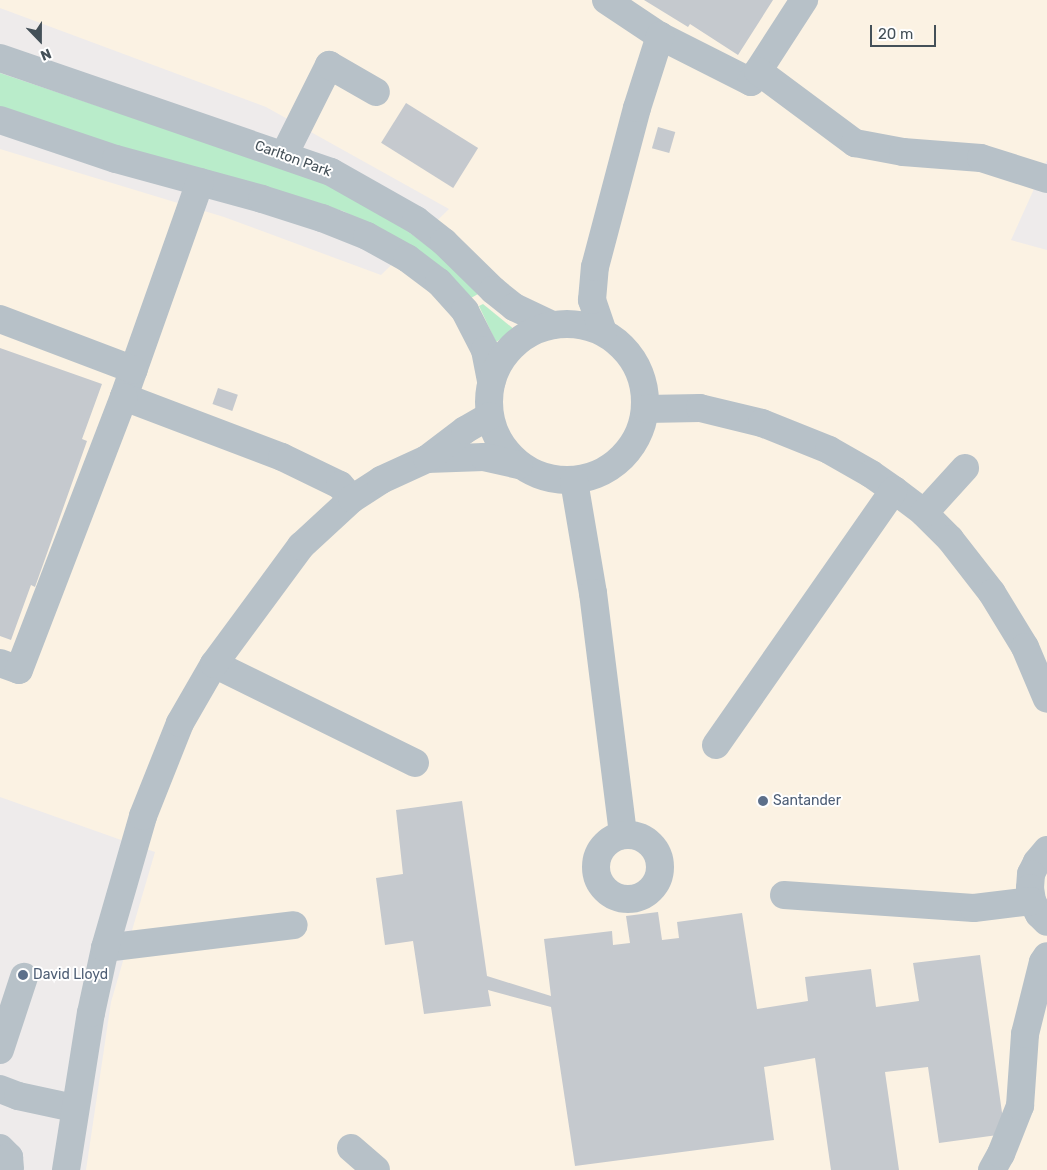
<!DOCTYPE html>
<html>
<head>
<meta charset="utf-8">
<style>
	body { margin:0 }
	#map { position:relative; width:1047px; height:1170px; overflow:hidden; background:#eeebeb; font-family:Rubik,sans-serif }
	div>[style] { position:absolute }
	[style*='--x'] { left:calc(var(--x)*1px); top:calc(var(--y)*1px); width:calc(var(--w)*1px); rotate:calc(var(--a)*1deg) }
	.commercial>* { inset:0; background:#fbf2e3 }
	.green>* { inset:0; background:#b9ecca }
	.building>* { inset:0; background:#c5c9ce; transform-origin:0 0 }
	.minor>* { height:28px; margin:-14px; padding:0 14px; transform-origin:14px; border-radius:14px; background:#b7c1c8 }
	.minor>.ring { margin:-14px; padding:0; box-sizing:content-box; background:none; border:28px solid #b7c1c8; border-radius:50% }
	.dots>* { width:14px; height:14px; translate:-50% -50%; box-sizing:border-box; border:2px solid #fff; border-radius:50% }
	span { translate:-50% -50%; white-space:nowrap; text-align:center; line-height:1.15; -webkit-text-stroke:4px #fff; paint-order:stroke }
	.street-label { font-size:14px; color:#445058 }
	.service-label { font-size:14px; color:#4e5e75 }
	.left { translate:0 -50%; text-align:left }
	.north { position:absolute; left:15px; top:15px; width:50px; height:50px; -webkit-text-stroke:4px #fff; paint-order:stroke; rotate:158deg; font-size:14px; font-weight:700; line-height:20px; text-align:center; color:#445058 }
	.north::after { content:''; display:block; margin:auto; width:18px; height:22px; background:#445058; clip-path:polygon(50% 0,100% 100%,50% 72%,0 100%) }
	.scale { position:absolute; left:870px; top:25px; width:66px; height:22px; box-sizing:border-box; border:2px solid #445058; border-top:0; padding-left:6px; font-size:15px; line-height:18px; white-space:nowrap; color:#445058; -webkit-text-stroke:4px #fff; paint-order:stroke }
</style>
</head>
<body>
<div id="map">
	<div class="commercial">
		<i style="clip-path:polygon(0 0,1047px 0,1047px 160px,1011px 240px,1047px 250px,1047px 1170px,86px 1170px,111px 1002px,155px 852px,0 797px,0 149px,224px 217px,381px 275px,449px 209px,266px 107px,0 8px)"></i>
	</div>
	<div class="green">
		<i style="clip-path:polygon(0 73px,306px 176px,346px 194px,395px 222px,440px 255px,478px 294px,471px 298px,394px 237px,343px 211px,218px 177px,42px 123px,0 108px)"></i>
		<i style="clip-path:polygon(483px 304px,515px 330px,496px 342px,479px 306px)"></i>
	</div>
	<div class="building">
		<i style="clip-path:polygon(644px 0,773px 0,738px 55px,690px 24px,688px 27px)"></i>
		<i style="left:406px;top:103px;width:85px;height:47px;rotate:32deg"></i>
		<i style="left:658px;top:127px;width:18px;height:22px;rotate:16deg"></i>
		<i style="clip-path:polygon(0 348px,102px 384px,82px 439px,87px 441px,35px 587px,31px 585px,11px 640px,0 636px)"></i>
		<i style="left:218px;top:388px;width:21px;height:17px;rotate:19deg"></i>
		<i style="clip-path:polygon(462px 801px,487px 976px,551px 996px,544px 939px,612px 931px,613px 945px,630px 943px,626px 916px,658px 912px,662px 940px,679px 938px,677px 922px,742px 913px,757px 1009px,808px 1001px,805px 977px,871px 969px,876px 1007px,919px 1001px,913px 963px,980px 955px,1005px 1134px,939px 1143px,928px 1067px,885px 1072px,899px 1170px,831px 1170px,815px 1058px,764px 1067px,774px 1140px,575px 1166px,551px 1007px,488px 990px,491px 1006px,424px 1014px,413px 941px,385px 945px,376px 878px,403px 874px,396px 810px)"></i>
	</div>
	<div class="minor">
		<i style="--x:606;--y:0;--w:65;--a:33.7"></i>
		<i style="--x:660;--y:36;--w:102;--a:26.8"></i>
		<i style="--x:751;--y:82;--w:98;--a:-57.1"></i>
		<i style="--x:0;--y:58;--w:350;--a:19"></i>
		<i style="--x:331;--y:172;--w:98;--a:29.5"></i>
		<i style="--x:416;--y:220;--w:36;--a:38"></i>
		<i style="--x:444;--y:242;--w:69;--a:44.4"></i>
		<i style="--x:493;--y:290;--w:27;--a:39"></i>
		<i style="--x:514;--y:307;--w:42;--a:25.3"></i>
		<i style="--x:758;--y:71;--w:121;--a:36.6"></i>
		<i style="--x:855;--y:143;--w:49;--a:10.6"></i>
		<i style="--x:903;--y:152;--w:78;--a:4.4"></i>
		<i style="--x:981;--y:158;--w:69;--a:17.7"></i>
		<i style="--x:0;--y:120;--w:122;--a:18.6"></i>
		<i style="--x:116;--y:159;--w:151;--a:15.3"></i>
		<i style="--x:262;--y:199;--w:63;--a:17.6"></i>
		<i style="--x:322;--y:218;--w:48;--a:21.8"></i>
		<i style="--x:367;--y:236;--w:46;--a:28.8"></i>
		<i style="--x:407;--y:258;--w:40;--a:37"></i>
		<i style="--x:439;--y:282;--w:39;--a:48"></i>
		<i style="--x:465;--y:311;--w:44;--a:62.9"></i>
		<i style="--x:485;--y:350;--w:33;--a:79"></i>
		<i style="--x:284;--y:155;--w:101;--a:-63.4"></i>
		<i style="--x:329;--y:65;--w:54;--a:29.9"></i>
		<i style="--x:200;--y:182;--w:228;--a:109.5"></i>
		<i style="--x:124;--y:397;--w:169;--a:20.8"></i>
		<i style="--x:282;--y:457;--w:64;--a:25.8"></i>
		<i style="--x:340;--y:485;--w:18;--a:49"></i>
		<i style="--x:0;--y:319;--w:143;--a:20.8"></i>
		<i class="ring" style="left:489px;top:324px;width:128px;height:128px"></i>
		<i style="--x:603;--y:332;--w:34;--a:-109"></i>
		<i style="--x:592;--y:300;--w:33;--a:-85"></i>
		<i style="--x:595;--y:267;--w:164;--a:-75.2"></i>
		<i style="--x:637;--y:108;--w:76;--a:-72.3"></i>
		<i style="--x:646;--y:409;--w:54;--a:-1.1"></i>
		<i style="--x:700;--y:408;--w:64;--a:13.6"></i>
		<i style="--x:762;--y:423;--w:72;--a:21.9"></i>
		<i style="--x:829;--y:450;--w:48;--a:29.7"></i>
		<i style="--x:871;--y:474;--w:28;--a:35"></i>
		<i style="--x:894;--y:490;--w:38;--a:37"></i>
		<i style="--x:924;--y:513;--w:37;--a:45"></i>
		<i style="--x:950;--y:539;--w:68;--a:52.1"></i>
		<i style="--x:992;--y:593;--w:63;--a:58.6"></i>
		<i style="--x:1025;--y:647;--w:56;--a:67.1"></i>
		<i style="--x:427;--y:459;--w:57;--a:-2"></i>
		<i style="--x:484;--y:457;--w:36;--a:13"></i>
		<i style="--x:574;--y:481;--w:114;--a:80.4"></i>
		<i style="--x:593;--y:593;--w:244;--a:82.9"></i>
		<i style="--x:924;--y:513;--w:61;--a:-47.7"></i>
		<i style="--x:0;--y:663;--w:20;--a:20"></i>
		<i style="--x:19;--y:670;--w:292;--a:-69"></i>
		<i style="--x:214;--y:664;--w:224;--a:26.2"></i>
		<i style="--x:716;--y:745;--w:311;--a:-55.1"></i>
		<i class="ring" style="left:596px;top:835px;width:36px;height:36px"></i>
		<i style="--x:1047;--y:850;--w:16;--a:130"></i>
		<i style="--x:1037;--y:862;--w:13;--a:117"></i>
		<i style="--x:1031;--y:874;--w:14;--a:94"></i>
		<i style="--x:1030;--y:888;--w:13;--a:81"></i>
		<i style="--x:1032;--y:901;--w:15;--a:62"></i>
		<i style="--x:1039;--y:914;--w:11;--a:45"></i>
		<i style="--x:784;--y:895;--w:190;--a:3.9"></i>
		<i style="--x:974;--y:908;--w:58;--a:-6.9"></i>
		<i style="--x:105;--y:948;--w:190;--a:-6.9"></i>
		<i style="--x:0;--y:1050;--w:77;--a:-71.8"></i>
		<i style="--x:0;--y:1089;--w:19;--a:21"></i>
		<i style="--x:18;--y:1096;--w:57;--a:12.1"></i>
		<i style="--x:0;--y:1148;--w:13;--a:45"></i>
		<i style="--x:9;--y:1157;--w:11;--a:85"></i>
		<i style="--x:351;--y:1148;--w:33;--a:41"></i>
		<i style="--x:66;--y:1170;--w:159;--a:-81"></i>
		<i style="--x:91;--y:1013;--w:66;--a:-77.8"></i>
		<i style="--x:105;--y:948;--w:137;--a:-73.9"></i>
		<i style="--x:143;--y:816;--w:100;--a:-68.3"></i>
		<i style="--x:180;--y:723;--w:68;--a:-60"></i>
		<i style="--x:214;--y:664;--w:147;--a:-53.6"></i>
		<i style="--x:301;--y:546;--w:69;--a:-42.7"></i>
		<i style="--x:352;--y:499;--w:35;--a:-33"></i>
		<i style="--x:381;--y:480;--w:51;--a:-24.5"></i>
		<i style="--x:427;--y:459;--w:48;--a:-37.3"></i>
		<i style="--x:465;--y:430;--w:28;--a:-30"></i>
		<i style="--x:992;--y:1170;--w:18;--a:-61"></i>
		<i style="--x:1001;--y:1154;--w:52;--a:-68.4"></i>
		<i style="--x:1020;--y:1106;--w:72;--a:-86"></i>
		<i style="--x:1025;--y:1034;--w:74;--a:-76"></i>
		<i style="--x:1043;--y:962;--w:7;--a:-56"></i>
	</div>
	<div class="dots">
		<i style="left:763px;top:801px;background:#5c6f8a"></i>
		<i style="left:23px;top:975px;background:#5c6f8a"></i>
	</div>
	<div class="street-label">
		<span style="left:293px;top:159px;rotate:20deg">Carlton Park</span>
	</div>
	<div class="service-label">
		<span class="left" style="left:773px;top:801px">Santander</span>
		<span class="left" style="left:33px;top:975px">David Lloyd</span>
	</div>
	<div class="north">N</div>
	<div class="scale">20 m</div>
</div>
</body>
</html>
